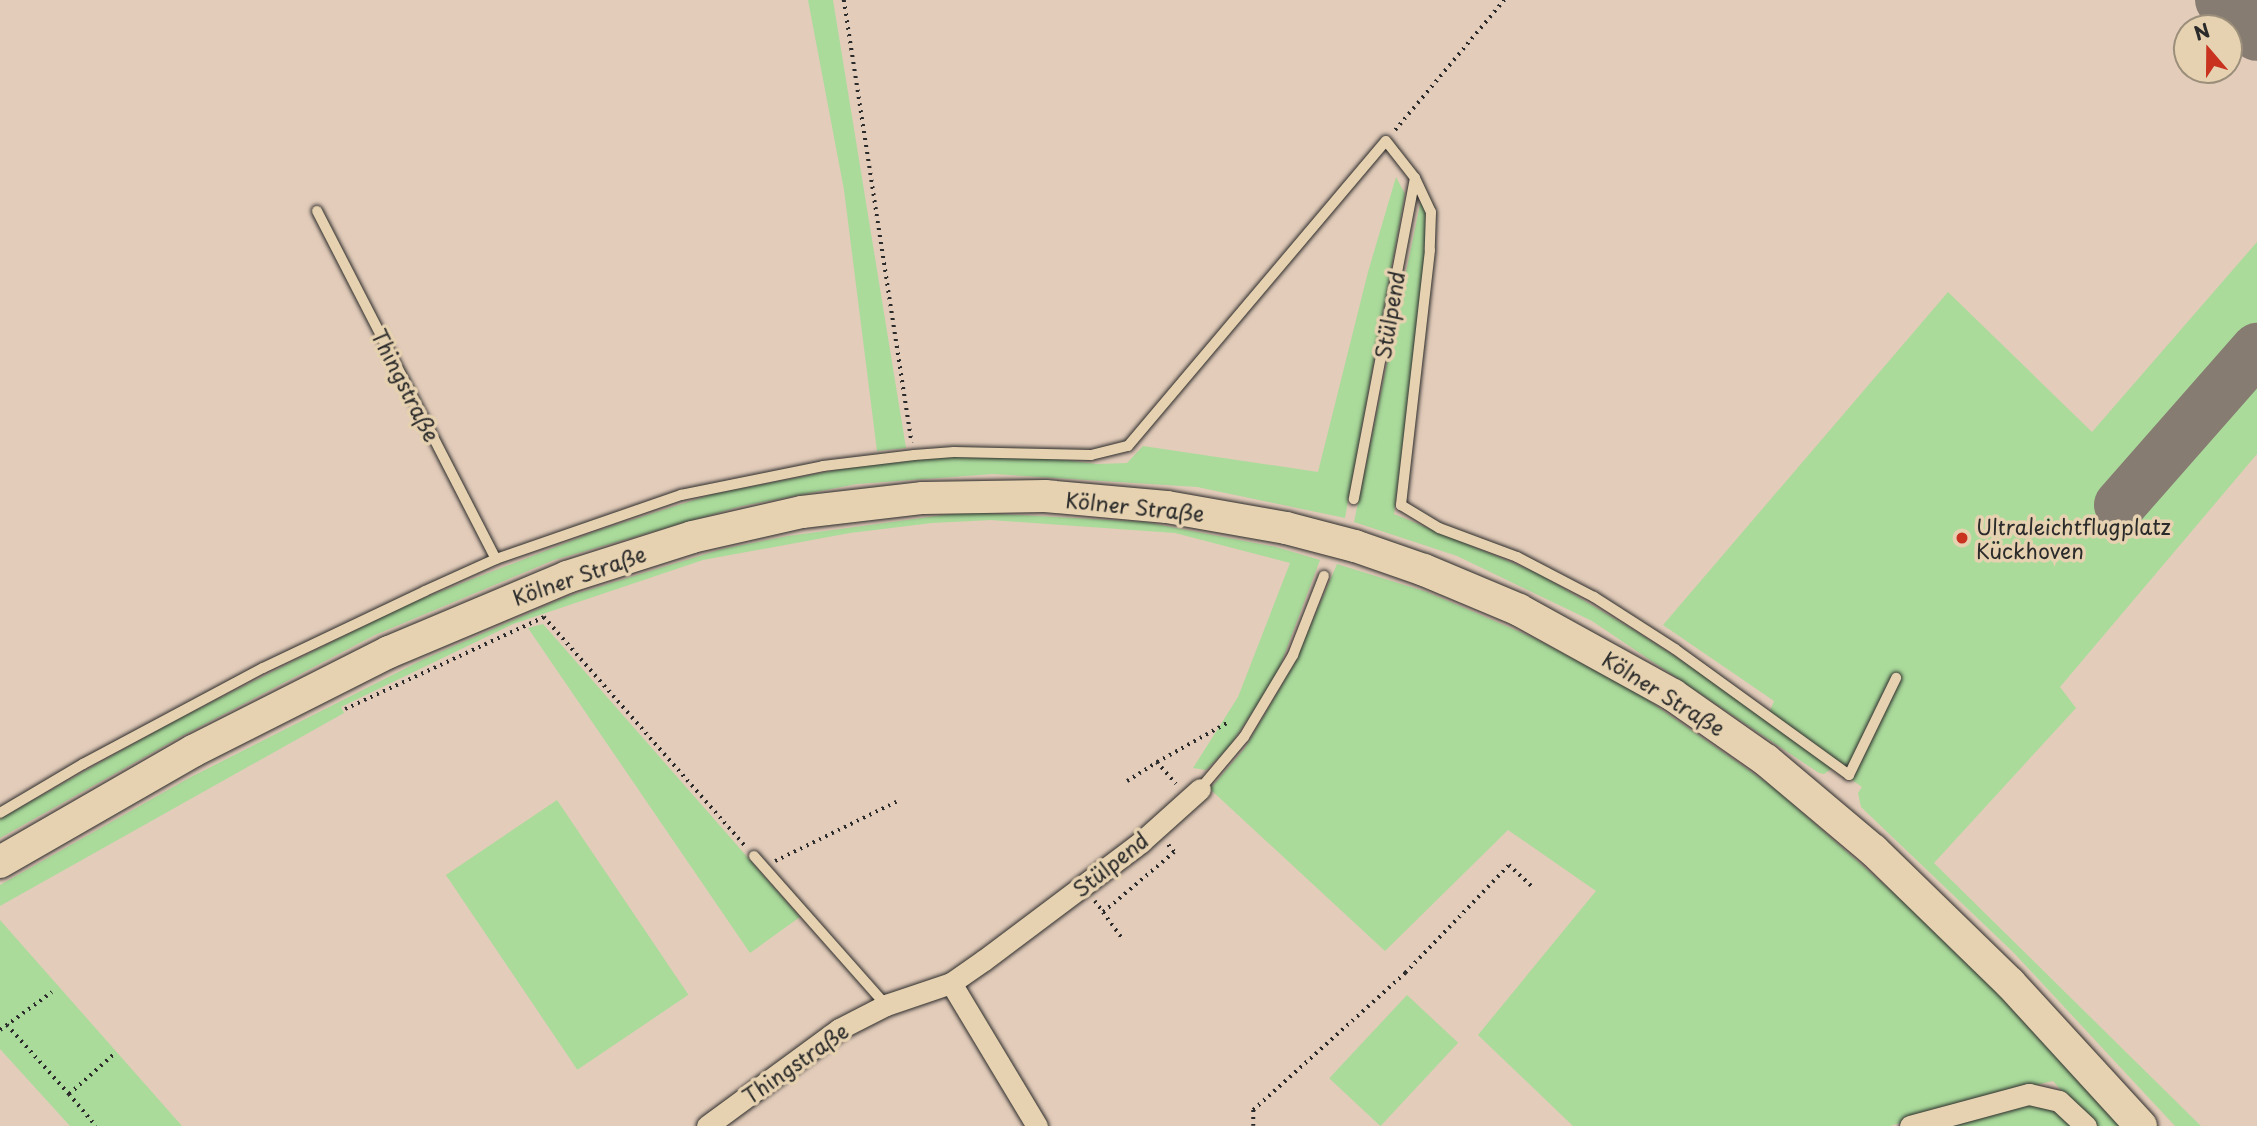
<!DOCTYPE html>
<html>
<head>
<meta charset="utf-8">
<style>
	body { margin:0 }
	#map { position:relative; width:2257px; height:1126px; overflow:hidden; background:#e3ccba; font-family:"Playpen Sans",sans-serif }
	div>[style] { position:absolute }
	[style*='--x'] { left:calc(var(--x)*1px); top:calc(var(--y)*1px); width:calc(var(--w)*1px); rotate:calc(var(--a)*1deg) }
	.green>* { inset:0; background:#aadb9b; transform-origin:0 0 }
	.taxiway>* { height:52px; margin:-26px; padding:0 26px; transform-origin:26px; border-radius:26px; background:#877c72 }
	.path>* { height:3.5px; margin-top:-1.75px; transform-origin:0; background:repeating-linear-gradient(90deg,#2b2b2b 0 2px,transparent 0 7px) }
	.roads { filter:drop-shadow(0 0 2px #2b2b2b) drop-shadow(0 0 2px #2b2b2b) }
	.lane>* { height:10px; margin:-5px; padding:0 5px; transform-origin:5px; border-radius:5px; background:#e6d2b0 }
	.street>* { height:21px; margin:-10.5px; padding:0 10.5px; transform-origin:10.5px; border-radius:10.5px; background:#e6d2b0 }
	.secondary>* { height:32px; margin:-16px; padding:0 16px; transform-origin:16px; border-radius:16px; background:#e6d2b0 }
	.dots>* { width:19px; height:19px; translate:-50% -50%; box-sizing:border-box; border:4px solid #e6d2b0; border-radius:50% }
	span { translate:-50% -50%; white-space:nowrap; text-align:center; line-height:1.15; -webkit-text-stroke:7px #e6d2b0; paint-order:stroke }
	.street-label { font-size:21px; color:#2b2b2b }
	.poi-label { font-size:21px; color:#2b2b2b }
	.left { translate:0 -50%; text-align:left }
	.north { position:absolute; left:2173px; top:14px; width:70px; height:70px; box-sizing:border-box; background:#e6d2b0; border:2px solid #9b8f7b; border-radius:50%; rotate:340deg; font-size:19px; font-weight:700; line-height:28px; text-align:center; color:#2b2b2b }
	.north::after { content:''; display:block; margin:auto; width:24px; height:32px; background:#c8321e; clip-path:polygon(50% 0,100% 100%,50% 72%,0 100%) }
</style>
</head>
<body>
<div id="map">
	<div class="green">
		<i style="clip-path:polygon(808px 0,833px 0,906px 448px,877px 451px,844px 190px)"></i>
		<i style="clip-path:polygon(2198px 0,2257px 0,2257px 58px,2229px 28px)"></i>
		<i style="clip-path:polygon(1396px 177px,1405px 194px,1345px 518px,1197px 487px,993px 474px,857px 484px,742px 506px,554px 560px,375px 635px,180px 737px,0 838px,0 819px,172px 722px,406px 605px,594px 532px,713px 494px,862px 465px,935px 458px,1006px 453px,1097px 464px,1127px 463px,1143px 446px,1318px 472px,1368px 272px)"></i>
		<i style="clip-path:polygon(1421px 200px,1427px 211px,1426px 263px,1394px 514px,1539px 574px,1637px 632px,1768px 716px,1774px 701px,1663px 625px,1948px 292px,2092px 432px,2257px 242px,2257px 454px,2060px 687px,2076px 708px,1934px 863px,2201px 1126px,2175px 1126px,2014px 953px,1861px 807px,1858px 793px,1862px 787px,1834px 767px,1824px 774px,1819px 773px,1592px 621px,1457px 556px,1354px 522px)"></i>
		<i style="clip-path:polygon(966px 512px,1145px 522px,1276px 547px,1320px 560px,1276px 677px,1229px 747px,1206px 770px,1193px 768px,1238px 697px,1290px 563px,1175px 533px,991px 520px,932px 523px,850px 533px,703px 560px,513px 624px,341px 707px,344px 713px,0 906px,0 885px,189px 778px,422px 660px,566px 597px,722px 549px,788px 536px)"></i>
		<i style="clip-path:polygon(1337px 564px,1427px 592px,1534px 638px,1639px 694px,1773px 787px,1961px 952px,2124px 1126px,2093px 1126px,2053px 1081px,1986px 1097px,1890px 1126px,1573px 1126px,1478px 1035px,1596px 891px,1508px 830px,1385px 951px,1210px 789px,1245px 748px,1293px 666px)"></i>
		<i style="clip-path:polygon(543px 624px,800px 917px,750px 953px,528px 628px)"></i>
		<i style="left:557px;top:800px;width:235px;height:134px;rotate:56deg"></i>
		<i style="clip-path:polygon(0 920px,182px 1126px,70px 1126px,0 1049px)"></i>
		<i style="left:1407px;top:995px;width:70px;height:114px;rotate:43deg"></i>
		<i style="clip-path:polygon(2048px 1104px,2077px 1126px,1942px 1126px,2007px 1105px)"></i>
	</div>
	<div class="taxiway">
		<i style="--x:2221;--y:0;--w:50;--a:44.2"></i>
		<i style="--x:2120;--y:505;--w:208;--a:-48.7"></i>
	</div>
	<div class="path">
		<i style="--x:844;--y:0;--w:448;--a:81.3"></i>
		<i style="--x:1395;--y:130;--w:170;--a:-50"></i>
		<i style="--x:345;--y:709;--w:219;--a:-24.8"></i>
		<i style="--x:544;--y:617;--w:306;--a:48.7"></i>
		<i style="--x:1157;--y:762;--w:80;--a:-29.1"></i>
		<i style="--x:1127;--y:781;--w:36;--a:-32"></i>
		<i style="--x:1157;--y:762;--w:29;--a:49"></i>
		<i style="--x:775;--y:861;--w:135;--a:-26"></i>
		<i style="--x:1095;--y:901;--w:46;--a:53.9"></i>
		<i style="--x:1103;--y:912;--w:93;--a:-40.2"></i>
		<i style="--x:1174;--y:852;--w:11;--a:-131"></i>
		<i style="--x:7;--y:1025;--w:93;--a:48.1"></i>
		<i style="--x:69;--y:1094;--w:60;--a:-41.6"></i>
		<i style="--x:0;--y:1030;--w:64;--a:-36.2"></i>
		<i style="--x:69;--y:1094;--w:42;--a:49.8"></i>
		<i style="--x:1253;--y:1126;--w:16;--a:-90"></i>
		<i style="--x:1253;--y:1110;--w:205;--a:-42"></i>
		<i style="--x:1405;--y:973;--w:150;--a:-46.1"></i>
		<i style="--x:1509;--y:865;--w:33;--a:43"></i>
	</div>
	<div class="roads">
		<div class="lane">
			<i style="--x:1415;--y:178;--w:38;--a:65"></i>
			<i style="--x:1431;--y:212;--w:38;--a:92"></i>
			<i style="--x:1430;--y:250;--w:257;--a:96.5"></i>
			<i style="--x:1401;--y:505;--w:44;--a:31.2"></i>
			<i style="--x:1439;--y:528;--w:83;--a:20.4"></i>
			<i style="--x:1517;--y:557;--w:87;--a:27.5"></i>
			<i style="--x:1594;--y:597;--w:96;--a:32.7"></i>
			<i style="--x:1675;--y:649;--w:215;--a:35.9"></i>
			<i style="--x:1849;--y:775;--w:108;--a:-64.1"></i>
			<i style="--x:317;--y:211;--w:391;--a:62.8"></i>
			<i style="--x:1200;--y:789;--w:68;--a:-49.8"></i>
			<i style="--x:1244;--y:737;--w:96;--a:-59.1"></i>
			<i style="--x:1293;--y:655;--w:85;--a:-68.6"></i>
			<i style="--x:0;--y:813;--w:96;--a:-30.6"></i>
			<i style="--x:83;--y:764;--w:204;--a:-28.1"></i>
			<i style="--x:263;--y:668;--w:179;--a:-25.4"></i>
			<i style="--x:425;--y:591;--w:78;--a:-24.3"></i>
			<i style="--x:496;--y:559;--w:196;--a:-19.1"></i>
			<i style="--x:681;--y:495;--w:145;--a:-11.5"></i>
			<i style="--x:823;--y:466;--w:92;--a:-6.9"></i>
			<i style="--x:914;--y:455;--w:40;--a:-4.3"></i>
			<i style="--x:954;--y:452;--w:137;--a:1.3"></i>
			<i style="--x:1091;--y:455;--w:38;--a:-14"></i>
			<i style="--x:1128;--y:446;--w:399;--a:-49.8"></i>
			<i style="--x:1386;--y:141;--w:47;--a:51.9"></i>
			<i style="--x:1415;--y:178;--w:327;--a:100.8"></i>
			<i style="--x:754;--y:856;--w:199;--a:48.5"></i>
		</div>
		<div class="street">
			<i style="--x:951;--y:983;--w:167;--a:59"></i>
			<i style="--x:707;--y:1126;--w:164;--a:-36.3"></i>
			<i style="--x:839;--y:1029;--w:53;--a:-27.1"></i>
			<i style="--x:886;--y:1005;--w:69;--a:-18.7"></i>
			<i style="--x:951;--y:983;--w:40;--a:-34.9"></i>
			<i style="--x:984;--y:960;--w:196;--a:-36.9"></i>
			<i style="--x:1141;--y:842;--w:79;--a:-41.9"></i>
			<i style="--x:1910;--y:1126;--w:123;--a:-15.1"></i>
			<i style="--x:2029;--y:1094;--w:31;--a:13"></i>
			<i style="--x:2059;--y:1101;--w:37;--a:43"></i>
		</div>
		<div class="secondary">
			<i style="--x:0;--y:862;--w:223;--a:-29.9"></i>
			<i style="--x:193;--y:751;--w:220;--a:-26.8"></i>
			<i style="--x:389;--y:652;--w:193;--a:-22.8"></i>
			<i style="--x:567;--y:577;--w:131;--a:-17.7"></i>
			<i style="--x:692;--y:537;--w:113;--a:-12.8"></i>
			<i style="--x:802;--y:512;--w:122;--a:-6.6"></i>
			<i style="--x:923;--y:498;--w:122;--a:-0.9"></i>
			<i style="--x:1045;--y:496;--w:122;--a:5.2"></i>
			<i style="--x:1167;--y:507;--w:121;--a:10"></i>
			<i style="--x:1286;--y:528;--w:71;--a:14.6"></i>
			<i style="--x:1355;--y:546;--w:73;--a:19.2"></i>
			<i style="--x:1424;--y:570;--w:103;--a:22.8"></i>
			<i style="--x:1519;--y:610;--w:176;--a:28.9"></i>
			<i style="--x:1673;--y:695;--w:113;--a:35"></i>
			<i style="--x:1766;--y:760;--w:140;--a:40.1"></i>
			<i style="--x:1873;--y:850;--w:191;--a:44.2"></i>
			<i style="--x:2010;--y:983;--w:194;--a:47.5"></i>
		</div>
	</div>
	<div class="dots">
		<i style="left:1962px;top:538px;background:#c8321e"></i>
	</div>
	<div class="street-label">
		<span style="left:1389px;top:315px;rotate:-80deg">Stülpend</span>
		<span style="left:406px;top:385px;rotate:63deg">Thingstraße</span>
		<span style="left:1135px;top:506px;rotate:6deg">Kölner Straße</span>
		<span style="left:579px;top:575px;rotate:-19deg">Kölner Straße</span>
		<span style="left:1664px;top:693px;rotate:32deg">Kölner Straße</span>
		<span style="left:1110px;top:864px;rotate:-38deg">Stülpend</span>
		<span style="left:795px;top:1063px;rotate:-35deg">Thingstraße</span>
	</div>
	<div class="poi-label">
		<span class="left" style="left:1976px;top:538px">Ultraleichtflugplatz<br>Kückhoven</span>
	</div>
	<div class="north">N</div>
</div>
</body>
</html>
